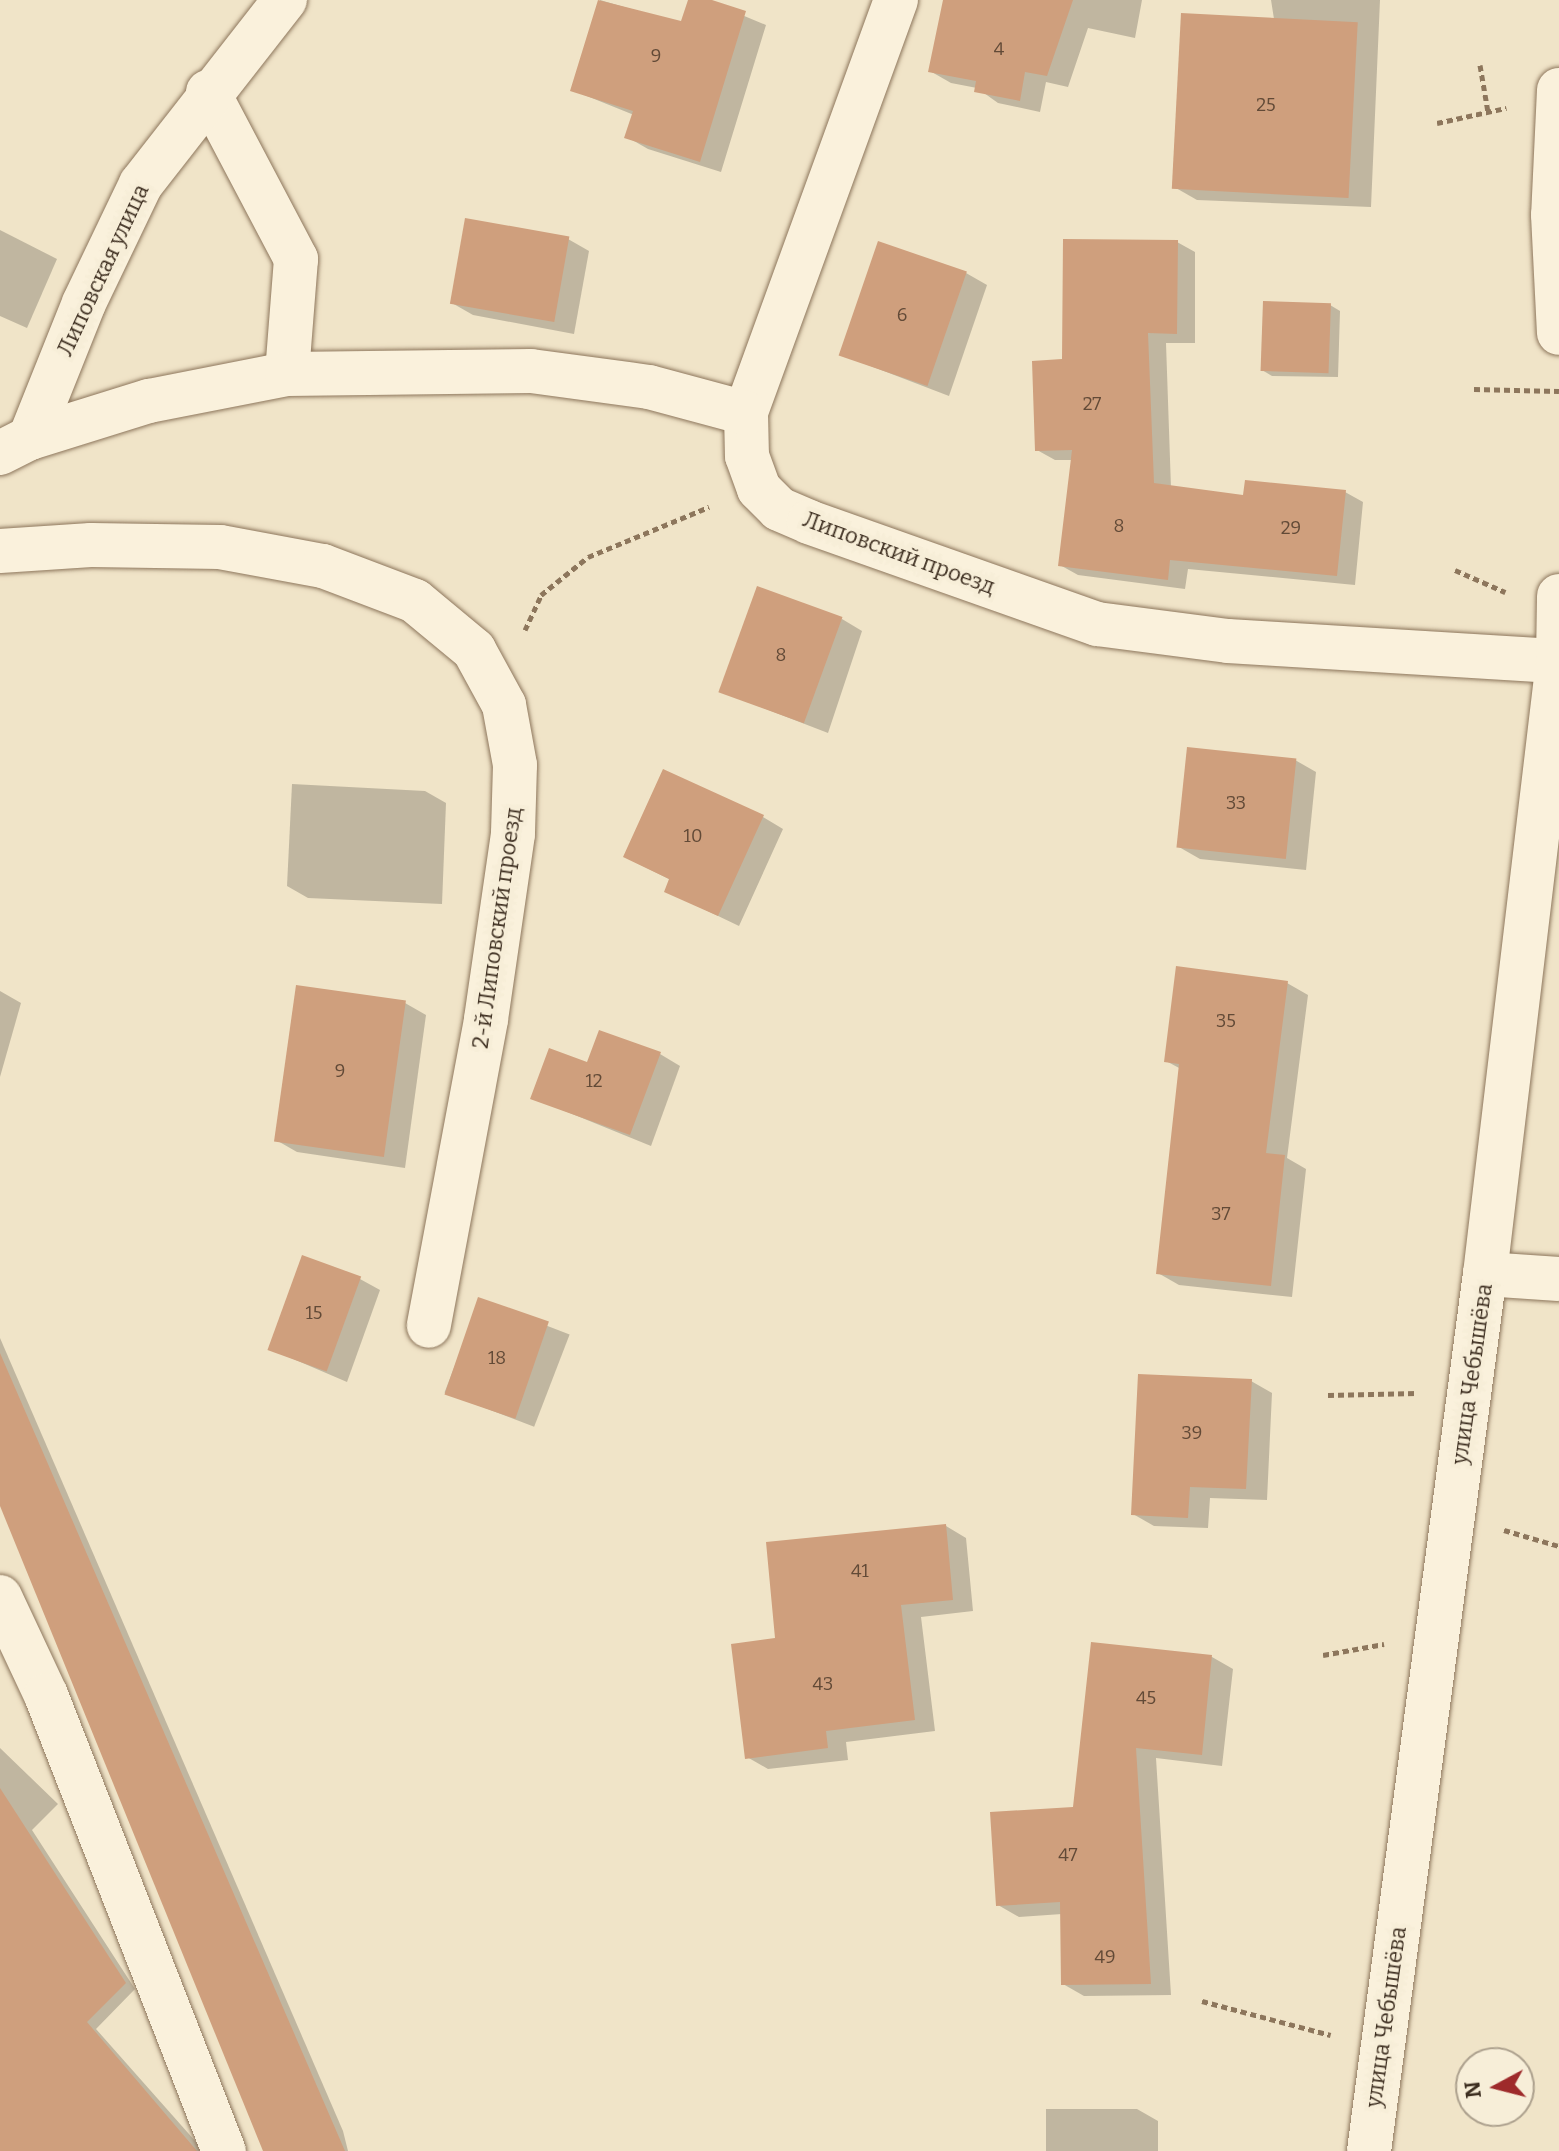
<!DOCTYPE html>
<html>
<head>
<meta charset="utf-8">
<style>
	body { margin:0 }
	#map { position:relative; width:1559px; height:2151px; overflow:hidden; background:#f0e4c8; font-family:Bitter,serif }
	div>[style] { position:absolute }
	[style*='--x'] { left:calc(var(--x)*1px); top:calc(var(--y)*1px); width:calc(var(--w)*1px); rotate:calc(var(--a)*1deg) }
	.shadow>* { inset:0; background:#0003; transform-origin:0 0 }
	.building>* { inset:0; background:#cf9f7d; transform-origin:0 0 }
	.path>* { height:5px; margin-top:-2.5px; transform-origin:0; background:repeating-linear-gradient(90deg,#8d765c 0 6px,transparent 0 10px) }
	.roads { filter:drop-shadow(0 0 2px #8d765c) drop-shadow(0 0 2px #8d765c) }
	.minor>* { height:44px; margin:-22px; padding:0 22px; transform-origin:22px; border-radius:22px; background:#faf1dc }
	span { translate:-50% -50%; white-space:nowrap; text-align:center; line-height:1.15; -webkit-text-stroke:8px #f7eed8; paint-order:stroke }
	.number-label { font-size:18px; color:#624a37 }
	.number-label span { -webkit-text-stroke-width:0 }
	.street-label { font-size:22px; color:#3d2e20 }
	.north { position:absolute; left:1455px; top:2047px; width:80px; height:80px; box-sizing:border-box; background:#f7eed8; border:2px solid #ada18e; border-radius:50%; rotate:263deg; font-size:22px; font-weight:700; line-height:32px; text-align:center; color:#3d2e20 }
	.north::after { content:''; display:block; margin:auto; width:28px; height:36px; background:#9e2a2b; clip-path:polygon(50% 0,100% 100%,50% 72%,0 100%) }
</style>
</head>
<body>
<div id="map">
	<div class="shadow">
		<i style="clip-path:polygon(600px 0,683px 24px,691px 0,706px 0,766px 25px,721px 172px,648px 149px,627px 137px,634px 115px,572px 90px)"></i>
		<i style="clip-path:polygon(945px 0,1142px 0,1135px 38px,1088px 28px,1068px 87px,1046px 82px,1040px 112px,998px 103px,977px 88px,951px 83px,930px 71px)"></i>
		<i style="clip-path:polygon(1271px 0,1380px 0,1371px 207px,1197px 200px,1176px 188px,1274px 19px)"></i>
		<i style="clip-path:polygon(0 230px,57px 259px,27px 328px,0 316px)"></i>
		<i style="clip-path:polygon(568px 239px,589px 251px,574px 334px,473px 315px,452px 303px)"></i>
		<i style="clip-path:polygon(1177px 242px,1195px 252px,1195px 343px,1166px 343px,1171px 488px,1245px 497px,1345px 492px,1363px 502px,1355px 585px,1188px 569px,1185px 589px,1078px 575px,1060px 565px,1073px 460px,1055px 460px,1037px 450px,1064px 361px)"></i>
		<i style="clip-path:polygon(966px 273px,987px 285px,949px 396px,842px 355px)"></i>
		<i style="clip-path:polygon(1330px 305px,1340px 311px,1338px 377px,1272px 376px,1262px 370px)"></i>
		<i style="clip-path:polygon(842px 619px,862px 631px,828px 733px,722px 692px)"></i>
		<i style="clip-path:polygon(1295px 760px,1316px 772px,1306px 870px,1200px 859px,1179px 847px)"></i>
		<i style="clip-path:polygon(292px 784px,425px 791px,446px 803px,442px 904px,308px 898px,287px 886px)"></i>
		<i style="clip-path:polygon(763px 817px,783px 829px,739px 926px,666px 891px,671px 880px,625px 857px)"></i>
		<i style="clip-path:polygon(1287px 983px,1308px 995px,1287px 1158px,1306px 1169px,1292px 1297px,1179px 1285px,1158px 1273px,1181px 1069px,1166px 1061px)"></i>
		<i style="clip-path:polygon(0 991px,21px 1003px,0 1077px)"></i>
		<i style="clip-path:polygon(405px 1003px,426px 1015px,405px 1168px,297px 1152px,276px 1140px)"></i>
		<i style="clip-path:polygon(660px 1054px,680px 1066px,651px 1146px,533px 1098px,588px 1064px)"></i>
		<i style="clip-path:polygon(360px 1279px,380px 1290px,347px 1382px,270px 1349px)"></i>
		<i style="left:480px;top:1300px;width:96px;height:99px;rotate:21deg"></i>
		<i style="clip-path:polygon(0 1338px,343px 2131px,348px 2151px,265px 2151px,0 1501px)"></i>
		<i style="clip-path:polygon(1251px 1381px,1272px 1393px,1267px 1500px,1210px 1498px,1208px 1528px,1154px 1526px,1133px 1514px)"></i>
		<i style="clip-path:polygon(946px 1526px,966px 1538px,973px 1611px,921px 1617px,935px 1731px,846px 1742px,848px 1760px,768px 1769px,747px 1757px,777px 1640px)"></i>
		<i style="clip-path:polygon(1092px 1644px,1212px 1657px,1233px 1669px,1222px 1766px,1156px 1758px,1171px 1995px,1084px 1996px,1063px 1984px,1062px 1914px,1019px 1917px,998px 1905px,1075px 1809px)"></i>
		<i style="clip-path:polygon(0 1748px,58px 1804px,32px 1830px,135px 1989px,96px 2029px,204px 2151px,0 2151px)"></i>
		<i style="clip-path:polygon(1046px 2109px,1137px 2109px,1158px 2121px,1158px 2151px,1046px 2151px)"></i>
	</div>
	<div class="building">
		<i style="clip-path:polygon(598px 0,681px 21px,688px 0,712px 0,746px 11px,700px 162px,624px 138px,633px 111px,570px 91px)"></i>
		<i style="clip-path:polygon(943px 0,1073px 0,1047px 76px,1025px 72px,1020px 101px,974px 92px,976px 81px,928px 72px)"></i>
		<i style="left:1181px;top:13px;width:177px;height:176px;rotate:3deg"></i>
		<i style="left:465px;top:218px;width:106px;height:87px;rotate:10deg"></i>
		<i style="clip-path:polygon(1063px 239px,1178px 240px,1177px 334px,1148px 333px,1154px 483px,1243px 495px,1245px 480px,1346px 490px,1337px 576px,1170px 560px,1168px 580px,1058px 566px,1072px 450px,1035px 451px,1032px 361px,1062px 359px)"></i>
		<i style="left:878px;top:241px;width:94px;height:121px;rotate:19deg"></i>
		<i style="left:1263px;top:301px;width:68px;height:70px;rotate:2deg"></i>
		<i style="left:757px;top:586px;width:91px;height:113px;rotate:20deg"></i>
		<i style="left:1187px;top:747px;width:110px;height:101px;rotate:6deg"></i>
		<i style="clip-path:polygon(663px 769px,764px 815px,718px 916px,664px 892px,669px 879px,623px 857px)"></i>
		<i style="clip-path:polygon(1176px 966px,1288px 981px,1266px 1153px,1285px 1155px,1271px 1286px,1156px 1274px,1179px 1064px,1164px 1062px)"></i>
		<i style="left:296px;top:985px;width:111px;height:158px;rotate:8deg"></i>
		<i style="clip-path:polygon(599px 1030px,661px 1052px,630px 1135px,530px 1099px,549px 1048px,587px 1062px)"></i>
		<i style="left:302px;top:1255px;width:63px;height:101px;rotate:20deg"></i>
		<i style="left:478px;top:1297px;width:75px;height:103px;rotate:19deg"></i>
		<i style="clip-path:polygon(0 1353px,345px 2151px,263px 2151px,0 1506px)"></i>
		<i style="clip-path:polygon(1138px 1374px,1252px 1379px,1246px 1489px,1190px 1487px,1188px 1518px,1131px 1515px)"></i>
		<i style="clip-path:polygon(946px 1524px,953px 1600px,901px 1605px,915px 1720px,826px 1731px,828px 1748px,745px 1759px,731px 1644px,775px 1638px,766px 1542px)"></i>
		<i style="clip-path:polygon(1091px 1642px,1212px 1655px,1202px 1755px,1136px 1748px,1151px 1984px,1061px 1985px,1060px 1902px,996px 1906px,990px 1812px,1073px 1807px)"></i>
		<i style="clip-path:polygon(0 1788px,126px 1983px,87px 2022px,197px 2151px,0 2151px)"></i>
	</div>
	<div class="path">
		<i style="--x:1480;--y:65;--w:48;--a:80.3"></i>
		<i style="--x:1437;--y:123;--w:71;--a:-12.3"></i>
		<i style="--x:1474;--y:389;--w:85;--a:1.3"></i>
		<i style="--x:1455;--y:570;--w:55;--a:23.7"></i>
		<i style="--x:525;--y:630;--w:38;--a:-65"></i>
		<i style="--x:541;--y:595;--w:60;--a:-39"></i>
		<i style="--x:588;--y:557;--w:131;--a:-22.5"></i>
		<i style="--x:1328;--y:1395;--w:89;--a:-1.3"></i>
		<i style="--x:1504;--y:1530;--w:57;--a:16.2"></i>
		<i style="--x:1323;--y:1655;--w:62;--a:-10.2"></i>
		<i style="--x:1202;--y:2001;--w:133;--a:14.8"></i>
	</div>
	<div class="roads">
		<div class="minor">
			<i style="--x:896;--y:0;--w:439;--a:110"></i>
			<i style="--x:746;--y:413;--w:43;--a:88.7"></i>
			<i style="--x:747;--y:456;--w:35;--a:70"></i>
			<i style="--x:759;--y:489;--w:28;--a:45"></i>
			<i style="--x:779;--y:509;--w:33;--a:23"></i>
			<i style="--x:809;--y:522;--w:306;--a:19.5"></i>
			<i style="--x:1097;--y:624;--w:132;--a:7.4"></i>
			<i style="--x:1228;--y:641;--w:331;--a:3.5"></i>
			<i style="--x:1559;--y:90;--w:125;--a:92.7"></i>
			<i style="--x:1553;--y:215;--w:118;--a:87.1"></i>
			<i style="--x:208;--y:92;--w:189;--a:62.2"></i>
			<i style="--x:296;--y:259;--w:115;--a:94.5"></i>
			<i style="--x:30;--y:438;--w:145;--a:-68.2"></i>
			<i style="--x:84;--y:303;--w:132;--a:-64.4"></i>
			<i style="--x:141;--y:184;--w:234;--a:-52"></i>
			<i style="--x:0;--y:453;--w:34;--a:-27"></i>
			<i style="--x:30;--y:438;--w:125;--a:-17.3"></i>
			<i style="--x:149;--y:401;--w:141;--a:-11.1"></i>
			<i style="--x:287;--y:374;--w:244;--a:-0.7"></i>
			<i style="--x:531;--y:371;--w:119;--a:7.7"></i>
			<i style="--x:649;--y:387;--w:100;--a:15"></i>
			<i style="--x:0;--y:551;--w:91;--a:-3.8"></i>
			<i style="--x:91;--y:545;--w:129;--a:0.9"></i>
			<i style="--x:220;--y:547;--w:105;--a:10.5"></i>
			<i style="--x:323;--y:566;--w:98;--a:20.8"></i>
			<i style="--x:415;--y:601;--w:77;--a:39.7"></i>
			<i style="--x:474;--y:650;--w:63;--a:61.4"></i>
			<i style="--x:504;--y:705;--w:61;--a:79.6"></i>
			<i style="--x:515;--y:765;--w:69;--a:91.7"></i>
			<i style="--x:513;--y:834;--w:188;--a:98.3"></i>
			<i style="--x:486;--y:1020;--w:311;--a:100.6"></i>
			<i style="--x:1485;--y:1274;--w:74;--a:3.9"></i>
			<i style="--x:0;--y:1597;--w:108;--a:64.9"></i>
			<i style="--x:46;--y:1695;--w:490;--a:68.7"></i>
			<i style="--x:1369;--y:2151;--w:885;--a:-82.47"></i>
			<i style="--x:1485;--y:1274;--w:617;--a:-83.21"></i>
			<i style="--x:1558;--y:661;--w:65;--a:-89.1"></i>
		</div>
	</div>
	<div class="number-label">
		<span style="left:999px;top:49px">4</span>
		<span style="left:656px;top:56px">9</span>
		<span style="left:1266px;top:105px">25</span>
		<span style="left:902px;top:315px">6</span>
		<span style="left:1092px;top:404px">27</span>
		<span style="left:1119px;top:526px">8</span>
		<span style="left:1291px;top:528px">29</span>
		<span style="left:781px;top:655px">8</span>
		<span style="left:1236px;top:803px">33</span>
		<span style="left:693px;top:836px">10</span>
		<span style="left:1226px;top:1021px">35</span>
		<span style="left:340px;top:1071px">9</span>
		<span style="left:594px;top:1081px">12</span>
		<span style="left:1221px;top:1214px">37</span>
		<span style="left:314px;top:1313px">15</span>
		<span style="left:497px;top:1358px">18</span>
		<span style="left:1192px;top:1433px">39</span>
		<span style="left:860px;top:1571px">41</span>
		<span style="left:823px;top:1684px">43</span>
		<span style="left:1146px;top:1698px">45</span>
		<span style="left:1068px;top:1855px">47</span>
		<span style="left:1105px;top:1957px">49</span>
	</div>
	<div class="street-label">
		<span style="left:103px;top:270px;rotate:-65deg">Липовская улица</span>
		<span style="left:899px;top:553px;rotate:20deg">Липовский проезд</span>
		<span style="left:497px;top:928px;rotate:-82deg">2-й Липовский проезд</span>
		<span style="left:1472px;top:1374px;rotate:-82deg">улица Чебышёва</span>
		<span style="left:1386px;top:2017px;rotate:-82deg">улица Чебышёва</span>
	</div>
	<div class="north">N</div>
</div>
</body>
</html>
